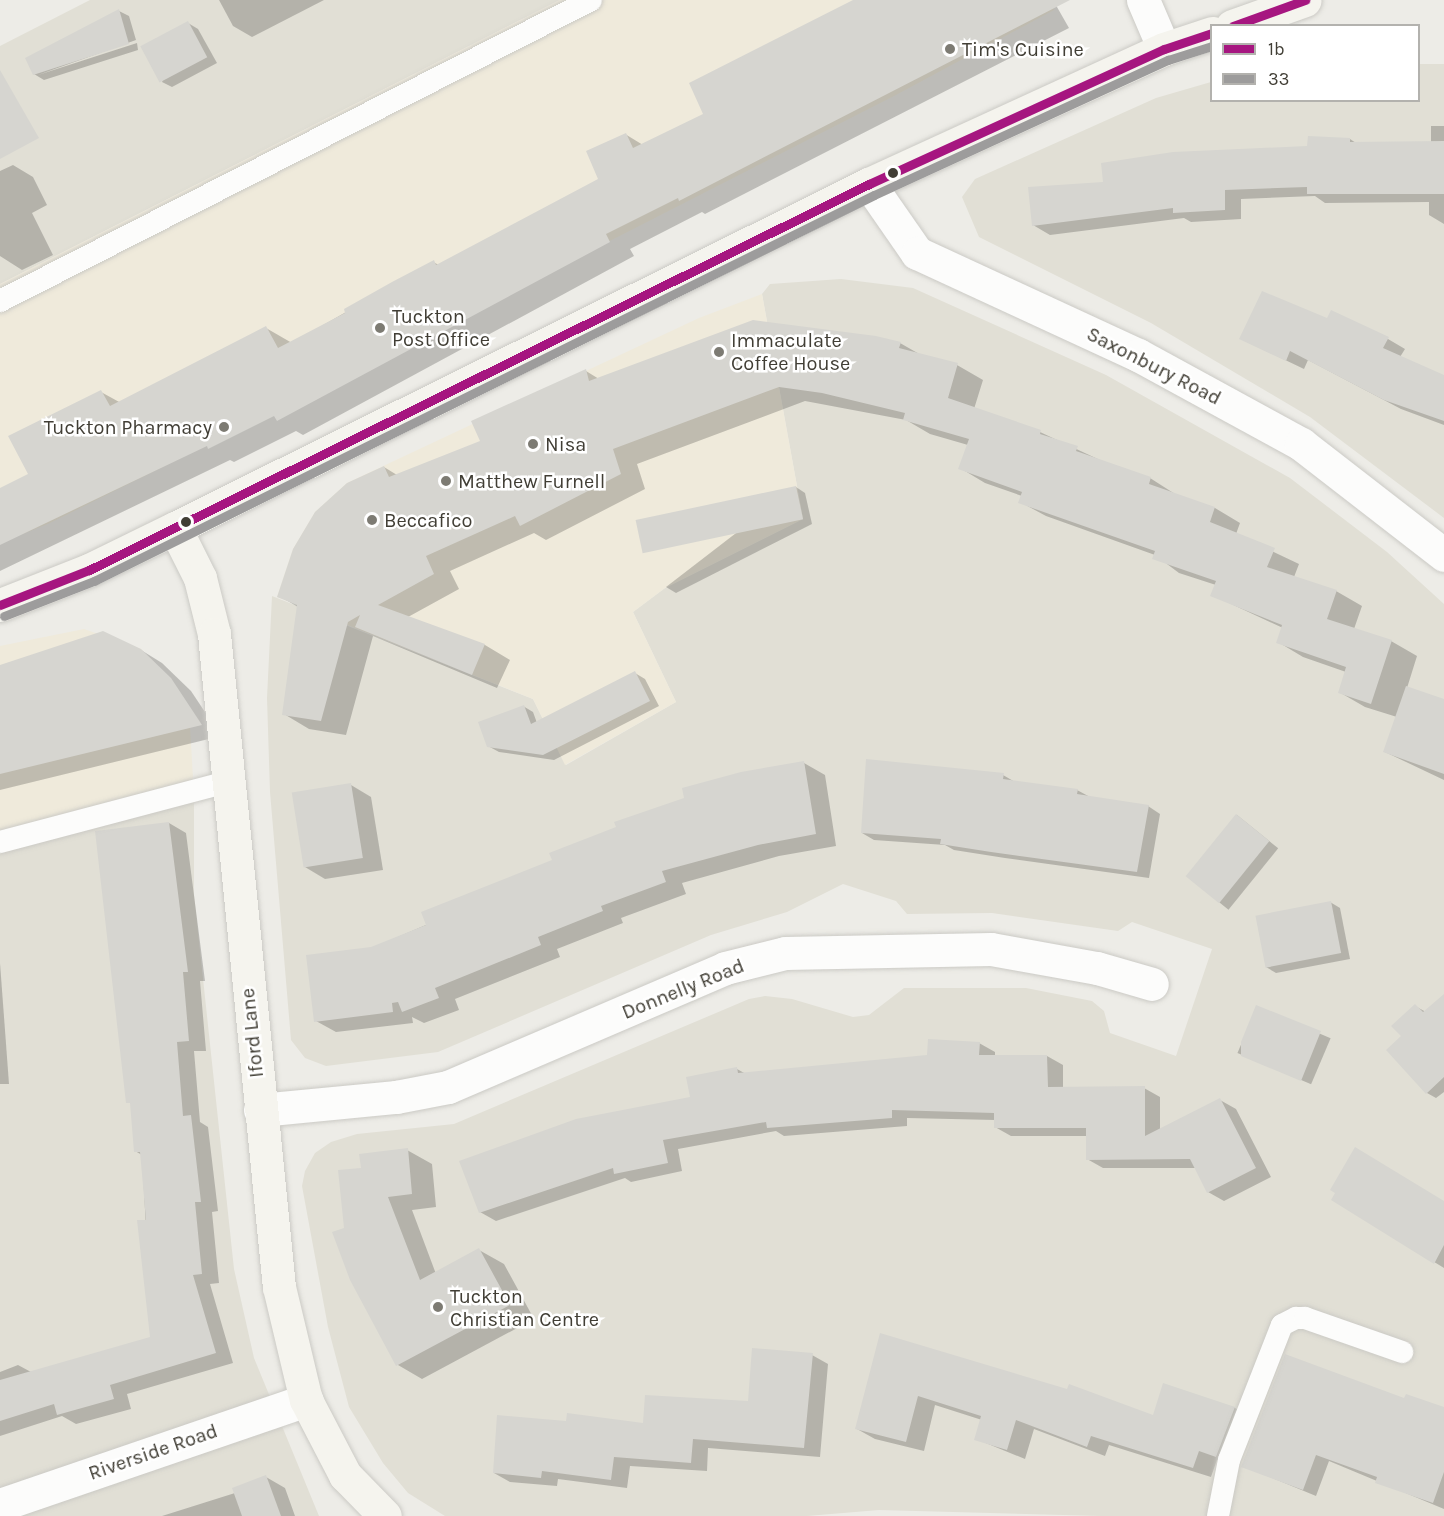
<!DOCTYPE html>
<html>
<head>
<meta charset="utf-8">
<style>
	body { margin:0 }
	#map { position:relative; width:1444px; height:1516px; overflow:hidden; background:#edece7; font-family:Karla,sans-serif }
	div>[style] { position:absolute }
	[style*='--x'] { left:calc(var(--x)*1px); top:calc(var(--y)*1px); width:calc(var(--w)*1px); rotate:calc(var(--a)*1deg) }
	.residential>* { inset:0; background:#e1dfd5 }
	.commercial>* { inset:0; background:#efeadb }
	.shadow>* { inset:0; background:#0003; transform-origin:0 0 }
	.building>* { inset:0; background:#d6d5d0; transform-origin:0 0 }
	.roads { filter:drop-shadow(0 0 2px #cbcac5) drop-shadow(0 0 2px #cbcac5) }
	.lane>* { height:22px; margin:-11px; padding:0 11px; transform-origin:11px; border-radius:11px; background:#fcfcfb }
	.street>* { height:33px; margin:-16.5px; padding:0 16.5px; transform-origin:16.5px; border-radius:16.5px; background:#fcfcfb }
	.secondary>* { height:33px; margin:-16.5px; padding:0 16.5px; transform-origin:16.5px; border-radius:16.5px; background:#f5f4ee }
	.bus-1>* { height:9px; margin:-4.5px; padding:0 4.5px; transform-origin:4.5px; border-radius:4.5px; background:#a61680 }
	.bus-2>* { height:9px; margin:-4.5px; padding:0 4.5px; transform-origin:4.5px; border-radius:4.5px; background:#9d9c9c }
	.dots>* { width:16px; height:16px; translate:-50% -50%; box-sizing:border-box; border:3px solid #fff; border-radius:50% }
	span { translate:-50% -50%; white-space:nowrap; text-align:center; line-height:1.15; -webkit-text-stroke:5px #fff; paint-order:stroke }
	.poi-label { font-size:20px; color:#413e35 }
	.left { translate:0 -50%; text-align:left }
	.right { translate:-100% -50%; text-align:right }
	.street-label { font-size:20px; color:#413e35 }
	.legend { position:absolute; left:1210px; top:24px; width:210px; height:78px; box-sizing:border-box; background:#fff; border:2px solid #b3b2ae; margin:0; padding:8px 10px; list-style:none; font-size:18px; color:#413e35 }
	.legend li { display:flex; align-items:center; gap:12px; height:30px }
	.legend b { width:30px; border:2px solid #b3b2ae }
</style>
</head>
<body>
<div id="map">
	<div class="residential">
		<i style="clip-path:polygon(90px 0,560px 0,0 284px,0 46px)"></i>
		<i style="clip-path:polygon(1419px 64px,1444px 64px,1444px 518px,1310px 417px,1151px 323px,979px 237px,962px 197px,975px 179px,1156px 98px,1211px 82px,1212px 100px,1418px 100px)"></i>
		<i style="clip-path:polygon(841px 279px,913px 288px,1106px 375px,1290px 478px,1387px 552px,1444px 604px,1444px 1516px,1101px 1516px,879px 1510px,807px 1516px,445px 1516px,408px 1493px,383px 1463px,349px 1407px,328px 1327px,302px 1186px,305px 1171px,315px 1153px,331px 1142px,357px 1134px,454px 1124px,749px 999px,765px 996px,792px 999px,853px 1017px,869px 1015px,904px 988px,1026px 988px,1092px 1001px,1104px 1011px,1110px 1033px,1176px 1056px,1212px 949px,1132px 922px,1118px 931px,992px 913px,907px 914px,896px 901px,843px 884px,787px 912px,711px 935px,438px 1052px,326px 1066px,305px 1058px,291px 1040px,270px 792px,267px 698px,272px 596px,533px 699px,566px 765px,676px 702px,633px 612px,665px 588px,803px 519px,762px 294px,770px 284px)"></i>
		<i style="clip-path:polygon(194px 796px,194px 894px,234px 1269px,254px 1358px,319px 1516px,0 1516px,0 847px)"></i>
	</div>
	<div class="commercial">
		<i style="clip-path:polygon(560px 0,1053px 0,1054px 10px,896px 95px,302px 398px,50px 523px,0 543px,0 284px)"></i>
		<i style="clip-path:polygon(762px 294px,803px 519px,665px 588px,633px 612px,676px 702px,565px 765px,533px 699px,277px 597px,293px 549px,315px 512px,347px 483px,699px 318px)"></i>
		<i style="clip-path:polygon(84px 629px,141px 649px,189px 709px,194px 796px,0 847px,0 646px)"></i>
	</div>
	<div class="shadow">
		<i style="clip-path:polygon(219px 0,324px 0,252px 37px,233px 26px)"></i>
		<i style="clip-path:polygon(856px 0,1053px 0,1069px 28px,705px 214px,702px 212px,630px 249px,634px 256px,303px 435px,296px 431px,234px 462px,230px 460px,0 571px,0 490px,30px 475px,101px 392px,121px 403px,266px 328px,292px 343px,433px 262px,439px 265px,600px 179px,625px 134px,643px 145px,705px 115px)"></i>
		<i style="clip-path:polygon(119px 11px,129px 16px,136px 40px,38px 75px,137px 43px,138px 50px,44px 80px,34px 74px)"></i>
		<i style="clip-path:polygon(188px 23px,198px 29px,217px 63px,172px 87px,162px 82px)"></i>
		<i style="clip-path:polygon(1431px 126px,1444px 126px,1444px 224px,1429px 215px,1429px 202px,1325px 203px,1315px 196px,1241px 199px,1241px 219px,1191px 222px,1184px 218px,1050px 235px,1033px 225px,1104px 183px,1350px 139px,1356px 143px,1431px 142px)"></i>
		<i style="clip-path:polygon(13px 165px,33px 177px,47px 205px,32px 213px,53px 255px,22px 270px,0 256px,0 171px)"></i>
		<i style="clip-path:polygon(1328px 320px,1388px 339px,1405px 349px,1400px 357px,1444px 377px,1444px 425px,1401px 409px,1308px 360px,1304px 369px,1241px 339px)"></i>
		<i style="clip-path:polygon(900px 343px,921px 355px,957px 365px,983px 380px,974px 409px,1040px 432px,1102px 461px,1150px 478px,1175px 494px,1215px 508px,1240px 523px,1236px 534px,1299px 564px,1294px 577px,1336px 591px,1362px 606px,1354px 629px,1391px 641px,1417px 656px,1407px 688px,1444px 700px,1444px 780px,1385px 752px,1397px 717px,1365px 707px,1339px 692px,1346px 672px,1303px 657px,1278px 642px,1283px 628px,1212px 595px,1216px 585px,1179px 573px,1155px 555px,1046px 516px,1020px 502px,1022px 496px,985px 483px,960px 468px,968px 445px,930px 434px,906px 420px,805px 401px,637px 464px,645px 489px,546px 540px,534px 533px,450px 571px,459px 589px,408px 617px,485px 645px,510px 660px,497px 688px,373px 636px,346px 735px,309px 729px,284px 714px,298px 607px,279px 596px,384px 467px,397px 475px,482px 442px,586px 371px,599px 379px)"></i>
		<i style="clip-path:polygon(796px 487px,805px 493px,812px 524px,676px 593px,666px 587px)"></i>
		<i style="clip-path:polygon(141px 650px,162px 663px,191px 691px,221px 736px,0 790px,0 666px)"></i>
		<i style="clip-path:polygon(635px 673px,645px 679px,659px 706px,554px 760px,499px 752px,488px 746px,523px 706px,533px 712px,537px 723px)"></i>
		<i style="clip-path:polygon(804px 763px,825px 775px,836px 846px,779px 856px,682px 883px,686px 894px,621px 918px,623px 923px,557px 949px,560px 957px,455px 999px,459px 1010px,424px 1023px,412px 1017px,413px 1023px,336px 1032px,316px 1021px,372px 948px)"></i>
		<i style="clip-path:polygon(1003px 775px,1015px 782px,1077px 790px,1090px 797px,1148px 806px,1160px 814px,1149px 878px,1005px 858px,954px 850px,945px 845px,874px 840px,862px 833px)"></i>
		<i style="clip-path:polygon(351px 785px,371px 797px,383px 870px,325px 879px,305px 867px)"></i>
		<i style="left:1237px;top:815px;width:53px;height:79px;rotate:39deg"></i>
		<i style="clip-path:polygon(169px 823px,186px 833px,205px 981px,200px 981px,206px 1051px,194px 1051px,200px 1122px,208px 1127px,218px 1211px,212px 1212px,219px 1283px,210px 1284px,233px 1363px,127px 1394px,131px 1409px,76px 1424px,62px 1416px,0 1436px,0 1372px,18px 1365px,31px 1372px,152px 1338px,142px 1155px,135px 1151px,132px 1104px,128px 1102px)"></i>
		<i style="clip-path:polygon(1330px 902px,1340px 908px,1350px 959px,1276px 973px,1266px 967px)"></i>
		<i style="clip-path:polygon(0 963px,9px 1084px,0 1084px)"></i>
		<i style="clip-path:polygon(1444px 1001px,1444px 1092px,1436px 1098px,1427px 1093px,1415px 1006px,1426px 1012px)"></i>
		<i style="left:1257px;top:1007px;width:80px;height:50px;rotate:23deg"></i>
		<i style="clip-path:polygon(979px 1043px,995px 1052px,995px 1056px,1047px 1056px,1063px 1065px,1063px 1088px,1144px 1088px,1160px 1097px,1160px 1130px,1220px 1100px,1236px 1109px,1271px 1177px,1224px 1201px,1208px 1192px,1196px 1168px,1103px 1168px,1087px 1159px,1087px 1136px,1011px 1136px,995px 1127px,995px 1120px,907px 1118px,907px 1126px,784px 1136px,776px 1131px,678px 1149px,682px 1171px,631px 1182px,625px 1178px,496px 1221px,480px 1212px,691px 1098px,737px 1069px,746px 1074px,928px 1056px)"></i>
		<i style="clip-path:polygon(407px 1150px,432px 1164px,436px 1207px,412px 1210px,436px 1274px,479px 1250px,504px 1264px,534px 1319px,422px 1379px,398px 1365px,346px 1229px,363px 1169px)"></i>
		<i style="clip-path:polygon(1333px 1200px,1444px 1202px,1444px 1268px)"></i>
		<i style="clip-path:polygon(881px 1335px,1154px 1417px,1164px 1385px,1235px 1408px,1253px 1418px,1234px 1466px,1217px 1460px,1211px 1477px,1109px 1445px,1105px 1456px,1034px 1429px,1025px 1459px,976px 1439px,982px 1420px,935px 1405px,924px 1451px,875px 1439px,857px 1429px)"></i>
		<i style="clip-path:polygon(812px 1355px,828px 1364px,820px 1457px,708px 1448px,707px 1471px,630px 1466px,627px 1488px,558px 1479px,557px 1486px,510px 1482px,494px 1473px,567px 1422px,645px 1424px,749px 1403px)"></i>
		<i style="clip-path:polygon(1405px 1400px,1444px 1408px,1444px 1509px,1329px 1461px,1316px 1496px,1243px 1466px)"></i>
		<i style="clip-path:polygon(266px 1477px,285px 1488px,295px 1516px,162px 1516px,235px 1493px)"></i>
	</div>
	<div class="building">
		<i style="clip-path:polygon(853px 0,1070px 0,679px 201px,678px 198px,606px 234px,610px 242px,277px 421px,274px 416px,208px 449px,207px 446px,0 545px,0 488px,28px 474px,8px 436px,101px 390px,110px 406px,266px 326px,278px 348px,345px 313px,344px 309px,392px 282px,434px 260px,436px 265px,598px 179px,586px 151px,626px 133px,633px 148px,703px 114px,689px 83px)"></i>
		<i style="clip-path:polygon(119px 9px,129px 44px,33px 75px,25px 58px)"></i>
		<i style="left:188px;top:21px;width:41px;height:54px;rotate:62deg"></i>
		<i style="clip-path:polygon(0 70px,39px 138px,0 159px)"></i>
		<i style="clip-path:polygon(1308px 136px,1350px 138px,1350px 142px,1444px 141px,1444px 194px,1307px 194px,1307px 187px,1225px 190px,1225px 210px,1173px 213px,1173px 208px,1032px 226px,1028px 187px,1103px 182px,1101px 163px,1173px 152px,1307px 146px)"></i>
		<i style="clip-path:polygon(1262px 291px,1327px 318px,1331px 310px,1389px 337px,1383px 348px,1444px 375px,1444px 421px,1384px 400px,1290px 351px,1286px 361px,1239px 339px)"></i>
		<i style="clip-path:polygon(753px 320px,876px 336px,901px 342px,899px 348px,958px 363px,948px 398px,1041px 430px,1040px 434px,1078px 446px,1076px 451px,1151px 477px,1149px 484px,1215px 507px,1210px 522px,1275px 548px,1267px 567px,1337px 590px,1327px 619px,1392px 640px,1371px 704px,1338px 693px,1346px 667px,1276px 643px,1282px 625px,1210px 596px,1216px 581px,1152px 559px,1155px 551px,1018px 503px,1022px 492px,958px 469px,969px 439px,903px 420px,905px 413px,822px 393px,779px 387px,613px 449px,621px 474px,520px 526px,515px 516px,426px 556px,434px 574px,378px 605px,485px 644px,472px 675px,355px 627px,360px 615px,348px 622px,321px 721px,282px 715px,297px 605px,277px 597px,293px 549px,315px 512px,347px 483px,384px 466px,389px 477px,480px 441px,471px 421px,586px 369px,589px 381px)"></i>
		<i style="left:796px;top:486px;width:34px;height:164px;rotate:78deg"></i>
		<i style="clip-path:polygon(103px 631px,141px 649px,171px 678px,202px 725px,0 774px,0 665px)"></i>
		<i style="clip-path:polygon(635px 671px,650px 701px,543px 755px,487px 747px,478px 722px,524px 705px,531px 724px)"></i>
		<i style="clip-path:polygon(1406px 686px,1444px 699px,1444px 774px,1383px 752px)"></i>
		<i style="clip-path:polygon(866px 759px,1004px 773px,1003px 779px,1078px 789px,1077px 794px,1149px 805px,1137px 872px,991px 852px,940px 844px,941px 839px,861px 833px)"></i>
		<i style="clip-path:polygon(804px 761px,816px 834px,758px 845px,662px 871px,666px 882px,601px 906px,603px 911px,538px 937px,541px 945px,435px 988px,439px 998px,402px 1012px,398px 1002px,392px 1003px,393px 1012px,314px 1022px,306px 955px,371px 947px,426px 925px,421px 912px,552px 860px,549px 853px,616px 827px,614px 822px,684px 798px,682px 788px,741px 772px)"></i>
		<i style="left:351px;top:783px;width:76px;height:60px;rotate:81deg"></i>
		<i style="left:1236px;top:814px;width:43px;height:80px;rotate:39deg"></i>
		<i style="clip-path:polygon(169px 822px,188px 972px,183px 972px,189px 1041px,177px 1042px,183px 1116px,191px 1115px,201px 1202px,195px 1202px,202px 1274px,193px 1275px,216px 1353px,110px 1385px,114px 1399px,57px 1415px,54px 1404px,0 1421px,0 1380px,150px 1337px,137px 1220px,146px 1220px,140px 1152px,134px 1152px,130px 1103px,126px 1103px,95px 831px)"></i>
		<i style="left:1331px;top:901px;width:53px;height:77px;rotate:79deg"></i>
		<i style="clip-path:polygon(1444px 994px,1444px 1077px,1426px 1094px,1386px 1050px,1401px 1036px,1391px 1026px,1415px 1004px,1423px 1012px)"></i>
		<i style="clip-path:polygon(1256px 1005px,1321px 1031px,1301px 1081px,1241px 1056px,1241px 1042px)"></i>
		<i style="clip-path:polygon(928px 1039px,980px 1042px,979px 1055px,1047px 1055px,1048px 1087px,1145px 1086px,1145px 1136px,1220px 1098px,1256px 1168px,1207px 1193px,1190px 1159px,1086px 1160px,1086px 1128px,994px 1128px,994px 1113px,892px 1110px,892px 1118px,767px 1128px,766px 1122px,663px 1140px,668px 1163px,614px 1174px,613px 1168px,479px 1213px,459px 1161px,576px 1119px,690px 1097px,686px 1077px,737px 1067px,738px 1073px,927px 1055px)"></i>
		<i style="clip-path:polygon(1355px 1147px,1444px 1201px,1444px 1245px,1434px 1264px,1331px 1200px,1335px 1193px,1330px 1190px)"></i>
		<i style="clip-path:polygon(408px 1148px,412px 1194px,388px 1197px,420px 1280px,479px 1248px,510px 1305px,396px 1366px,350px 1280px,332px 1232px,344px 1228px,338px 1170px,361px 1168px,359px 1154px)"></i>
		<i style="clip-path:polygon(880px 1333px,1067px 1389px,1069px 1384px,1153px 1415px,1163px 1383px,1235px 1407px,1216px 1457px,1199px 1451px,1193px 1468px,1091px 1436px,1087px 1447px,1016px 1420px,1007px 1450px,974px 1440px,981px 1416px,918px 1396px,906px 1442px,855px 1429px)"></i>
		<i style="clip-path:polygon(752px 1348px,813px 1353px,804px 1448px,693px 1439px,691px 1463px,614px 1457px,611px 1480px,542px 1471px,541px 1478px,493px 1473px,497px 1415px,566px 1421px,567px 1413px,643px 1423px,645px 1395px,748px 1401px)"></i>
		<i style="clip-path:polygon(1285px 1354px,1404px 1398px,1406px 1394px,1444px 1407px,1444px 1472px,1433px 1503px,1375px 1483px,1377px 1477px,1316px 1455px,1303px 1490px,1241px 1467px)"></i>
		<i style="clip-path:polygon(266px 1475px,281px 1516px,242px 1516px,232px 1488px)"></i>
	</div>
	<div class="roads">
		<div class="lane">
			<i style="--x:0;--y:301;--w:663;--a:-26.99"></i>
			<i style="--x:0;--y:842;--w:235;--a:-14.8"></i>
			<i style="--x:1218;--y:1516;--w:57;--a:-78.9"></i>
			<i style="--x:1229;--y:1460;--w:145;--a:-68.6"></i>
			<i style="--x:1282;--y:1325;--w:16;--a:-27"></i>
			<i style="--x:1296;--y:1318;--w:9;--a:0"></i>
			<i style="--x:1305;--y:1318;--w:103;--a:19.3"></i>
		</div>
		<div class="street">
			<i style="--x:1143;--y:0;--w:53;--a:66.8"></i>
			<i style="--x:869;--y:184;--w:84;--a:55.2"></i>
			<i style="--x:917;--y:253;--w:243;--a:24.8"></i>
			<i style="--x:1138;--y:355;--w:186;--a:28.6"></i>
			<i style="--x:1301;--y:444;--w:181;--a:37.8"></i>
			<i style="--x:260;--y:1110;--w:137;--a:-5.5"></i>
			<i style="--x:396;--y:1097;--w:53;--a:-10.9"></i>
			<i style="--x:448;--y:1087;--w:301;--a:-23.2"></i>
			<i style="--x:725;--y:968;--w:62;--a:-14"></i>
			<i style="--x:785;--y:953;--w:206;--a:-1.1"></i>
			<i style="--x:991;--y:949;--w:108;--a:10.2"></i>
			<i style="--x:1097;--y:968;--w:57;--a:16.2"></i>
			<i style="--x:0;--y:1505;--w:324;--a:-18.9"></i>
		</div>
		<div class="secondary">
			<i style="--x:1232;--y:26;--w:77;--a:-19.6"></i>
			<i style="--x:175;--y:528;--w:56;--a:63.4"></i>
			<i style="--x:200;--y:578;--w:58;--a:76"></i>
			<i style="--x:214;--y:634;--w:656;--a:84.32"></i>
			<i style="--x:279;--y:1287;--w:116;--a:76.6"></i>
			<i style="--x:306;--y:1400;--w:85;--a:62.5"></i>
			<i style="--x:345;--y:1475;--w:57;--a:45.7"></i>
			<i style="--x:0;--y:605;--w:96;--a:-21.5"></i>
			<i style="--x:89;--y:570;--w:96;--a:-26"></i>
			<i style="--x:175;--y:528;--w:775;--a:-26.37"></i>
			<i style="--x:869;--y:184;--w:324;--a:-24.6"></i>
			<i style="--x:1164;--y:49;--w:51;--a:-18.4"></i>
		</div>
	</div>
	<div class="bus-1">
		<i style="--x:1233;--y:26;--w:77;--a:-19.9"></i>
		<i style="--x:0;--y:605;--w:96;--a:-21.5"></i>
		<i style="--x:89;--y:570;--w:870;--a:-26.33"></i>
		<i style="--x:869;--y:184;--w:324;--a:-24.6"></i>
		<i style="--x:1164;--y:49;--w:51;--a:-18.4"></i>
	</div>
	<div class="bus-2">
		<i style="--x:4;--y:616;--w:97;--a:-21.3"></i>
		<i style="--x:94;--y:581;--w:870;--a:-26.33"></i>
		<i style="--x:874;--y:195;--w:324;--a:-24.7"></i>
		<i style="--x:1168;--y:60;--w:46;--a:-17.7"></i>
	</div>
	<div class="dots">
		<i style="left:950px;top:49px;background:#7d7b73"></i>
		<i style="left:893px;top:173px;background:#413e35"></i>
		<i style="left:380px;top:328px;background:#7d7b73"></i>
		<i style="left:719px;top:352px;background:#7d7b73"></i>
		<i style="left:224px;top:427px;background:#7d7b73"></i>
		<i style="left:533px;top:444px;background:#7d7b73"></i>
		<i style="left:446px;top:481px;background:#7d7b73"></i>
		<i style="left:372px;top:520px;background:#7d7b73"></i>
		<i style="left:186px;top:522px;background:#413e35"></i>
		<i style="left:438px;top:1307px;background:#7d7b73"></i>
	</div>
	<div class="poi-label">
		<span class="left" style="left:962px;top:49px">Tim's Cuisine</span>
		<span class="left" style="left:392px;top:328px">Tuckton<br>Post Office</span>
		<span class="left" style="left:731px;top:352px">Immaculate<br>Coffee House</span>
		<span class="right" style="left:212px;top:427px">Tuckton Pharmacy</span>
		<span class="left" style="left:545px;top:444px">Nisa</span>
		<span class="left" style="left:458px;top:481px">Matthew Furnell</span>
		<span class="left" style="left:384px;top:520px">Beccafico</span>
		<span class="left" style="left:450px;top:1308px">Tuckton<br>Christian Centre</span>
	</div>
	<div class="street-label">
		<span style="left:1154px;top:366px;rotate:27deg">Saxonbury Road</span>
		<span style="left:683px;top:989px;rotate:-22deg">Donnelly Road</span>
		<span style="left:252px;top:1033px;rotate:-96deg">Iford Lane</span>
		<span style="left:153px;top:1452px;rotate:-19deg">Riverside Road</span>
	</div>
	<ul class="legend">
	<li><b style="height:8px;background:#a61680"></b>1b</li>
	<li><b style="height:8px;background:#9d9c9c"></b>33</li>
	</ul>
</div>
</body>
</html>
